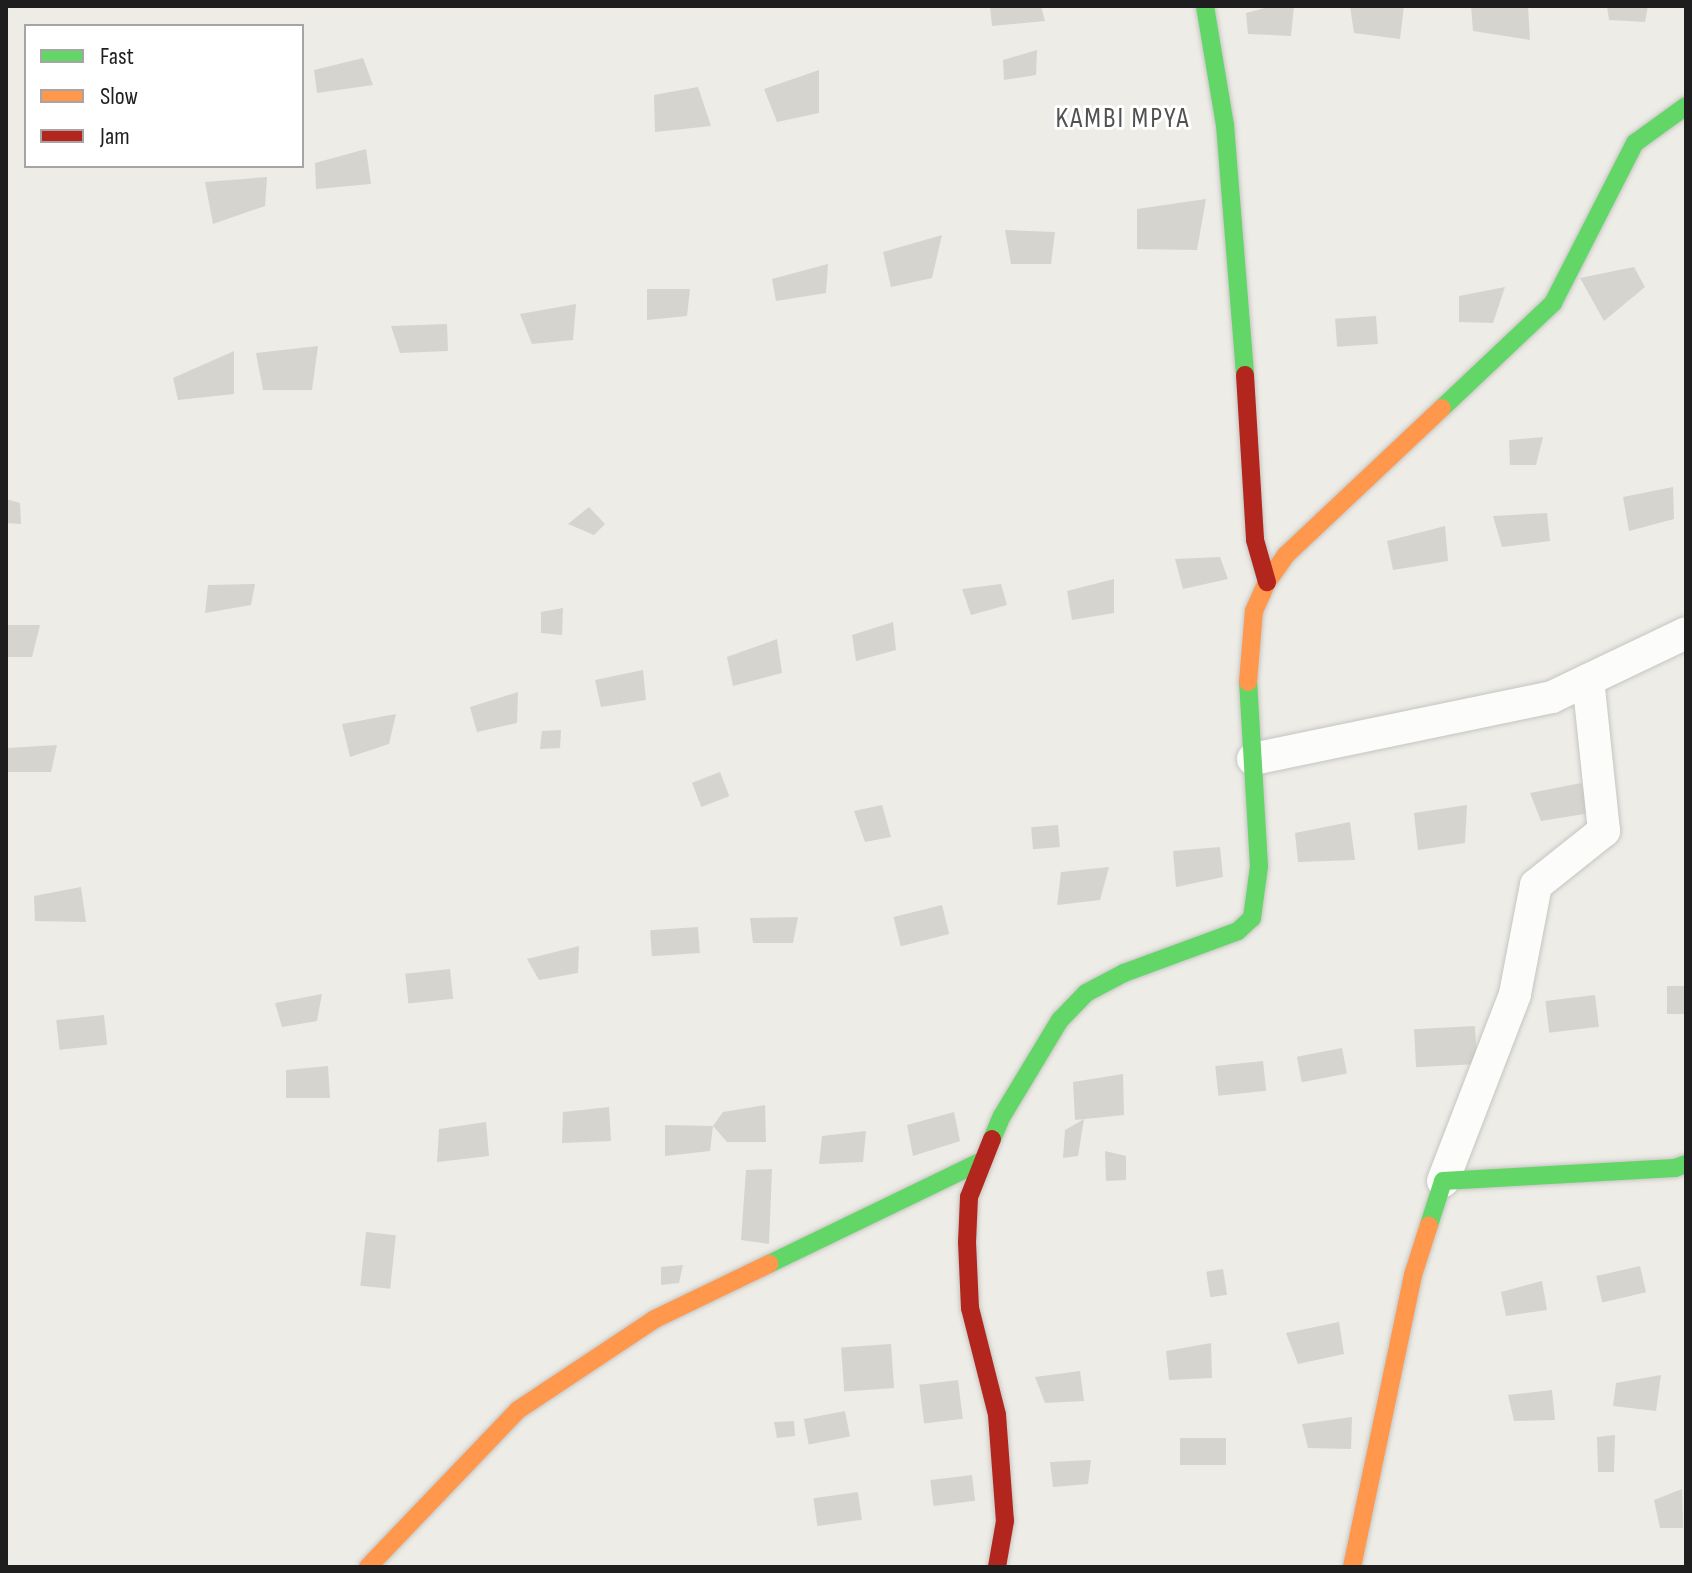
<!DOCTYPE html>
<html>
<head>
<meta charset="utf-8">
<style>
	body { margin:0 }
	#map { position:relative; width:1692px; height:1573px; overflow:hidden; background:#edece6; font-family:"Sofia Sans Condensed",sans-serif }
	div>[style] { position:absolute }
	[style*='--x'] { left:calc(var(--x)*1px); top:calc(var(--y)*1px); width:calc(var(--w)*1px); rotate:calc(var(--a)*1deg) }
	.building>* { inset:0; background:#d6d4cf; transform-origin:0 0 }
	.roads { filter:drop-shadow(0 0 2px #c5c5c2) drop-shadow(0 0 2px #c5c5c2) }
	.street>* { height:32px; margin:-16px; padding:0 16px; transform-origin:16px; border-radius:16px; background:#fcfcfb }
	.fast>* { height:18px; margin:-9px; padding:0 9px; transform-origin:9px; border-radius:9px; background:#63d668 }
	.slow>* { height:18px; margin:-9px; padding:0 9px; transform-origin:9px; border-radius:9px; background:#ff974d }
	.jam>* { height:18px; margin:-9px; padding:0 9px; transform-origin:9px; border-radius:9px; background:#b3261e }
	span { translate:-50% -50%; white-space:nowrap; text-align:center; line-height:1.15; -webkit-text-stroke:6px #fff; paint-order:stroke }
	.quarter-label { font-size:28px; color:#515151; letter-spacing:2px }
	.frame { position:absolute; inset:0; border:8px solid #1e1e1e; pointer-events:none }
	.legend { position:absolute; left:24px; top:24px; width:280px; height:144px; box-sizing:border-box; background:#fff; border:2px solid #a5a5a5; margin:0; padding:10px 14px; list-style:none; font-size:24px; color:#1e1e1e }
	.legend li { display:flex; align-items:center; gap:16px; height:40px }
	.legend b { width:40px; border:2px solid #a5a5a5 }
</style>
</head>
<body>
<div id="map">
	<div class="building">
		<i style="clip-path:polygon(990px 6px,1041px 6px,1045px 21px,992px 26px)"></i>
		<i style="clip-path:polygon(1272px 6px,1294px 6px,1291px 36px,1248px 34px,1246px 13px)"></i>
		<i style="clip-path:polygon(1350px 6px,1404px 6px,1400px 39px,1354px 33px)"></i>
		<i style="clip-path:polygon(1471px 6px,1528px 6px,1530px 40px,1473px 31px)"></i>
		<i style="clip-path:polygon(1607px 6px,1648px 6px,1645px 22px,1609px 20px)"></i>
		<i style="clip-path:polygon(1037px 50px,1036px 75px,1004px 80px,1003px 60px)"></i>
		<i style="clip-path:polygon(363px 58px,373px 85px,317px 93px,314px 70px)"></i>
		<i style="clip-path:polygon(819px 70px,819px 113px,777px 122px,764px 89px)"></i>
		<i style="clip-path:polygon(698px 87px,711px 126px,655px 132px,654px 95px)"></i>
		<i style="clip-path:polygon(366px 149px,371px 184px,316px 189px,315px 163px)"></i>
		<i style="clip-path:polygon(267px 177px,265px 206px,213px 224px,205px 182px)"></i>
		<i style="clip-path:polygon(1206px 199px,1197px 250px,1137px 249px,1137px 209px)"></i>
		<i style="clip-path:polygon(1005px 230px,1055px 232px,1051px 264px,1011px 264px)"></i>
		<i style="clip-path:polygon(942px 235px,932px 278px,891px 287px,883px 252px)"></i>
		<i style="clip-path:polygon(828px 264px,826px 293px,776px 301px,772px 279px)"></i>
		<i style="clip-path:polygon(1634px 267px,1645px 287px,1604px 321px,1580px 278px)"></i>
		<i style="clip-path:polygon(1505px 287px,1493px 323px,1459px 322px,1459px 296px)"></i>
		<i style="clip-path:polygon(647px 289px,690px 289px,687px 316px,647px 320px)"></i>
		<i style="clip-path:polygon(576px 304px,573px 340px,532px 344px,520px 314px)"></i>
		<i style="left:1376px;top:316px;width:28px;height:41px;rotate:86deg"></i>
		<i style="clip-path:polygon(447px 324px,448px 351px,400px 353px,391px 326px)"></i>
		<i style="clip-path:polygon(318px 346px,312px 390px,263px 390px,256px 353px)"></i>
		<i style="clip-path:polygon(234px 351px,234px 394px,178px 400px,173px 378px)"></i>
		<i style="clip-path:polygon(1543px 437px,1536px 465px,1510px 465px,1509px 440px)"></i>
		<i style="clip-path:polygon(1673px 487px,1674px 519px,1629px 531px,1623px 497px)"></i>
		<i style="clip-path:polygon(6px 499px,20px 503px,21px 524px,6px 523px)"></i>
		<i style="clip-path:polygon(589px 507px,605px 524px,594px 535px,568px 524px)"></i>
		<i style="clip-path:polygon(1547px 513px,1550px 541px,1502px 547px,1493px 516px)"></i>
		<i style="clip-path:polygon(1445px 526px,1448px 561px,1393px 570px,1387px 541px)"></i>
		<i style="clip-path:polygon(1220px 557px,1228px 579px,1183px 589px,1175px 559px)"></i>
		<i style="clip-path:polygon(1114px 579px,1114px 613px,1072px 620px,1067px 591px)"></i>
		<i style="clip-path:polygon(255px 584px,251px 605px,205px 613px,208px 585px)"></i>
		<i style="clip-path:polygon(1001px 584px,1007px 605px,971px 615px,962px 589px)"></i>
		<i style="clip-path:polygon(563px 608px,562px 635px,541px 633px,541px 612px)"></i>
		<i style="clip-path:polygon(893px 622px,896px 650px,856px 661px,852px 635px)"></i>
		<i style="clip-path:polygon(6px 625px,40px 625px,32px 657px,6px 657px)"></i>
		<i style="clip-path:polygon(777px 639px,782px 673px,733px 686px,727px 657px)"></i>
		<i style="clip-path:polygon(643px 670px,646px 700px,601px 707px,595px 680px)"></i>
		<i style="clip-path:polygon(518px 692px,517px 723px,477px 732px,470px 707px)"></i>
		<i style="clip-path:polygon(396px 714px,389px 744px,350px 757px,342px 724px)"></i>
		<i style="clip-path:polygon(561px 730px,560px 748px,540px 749px,542px 731px)"></i>
		<i style="clip-path:polygon(57px 745px,51px 772px,8px 772px,8px 748px)"></i>
		<i style="left:720px;top:772px;width:26px;height:30px;rotate:69deg"></i>
		<i style="clip-path:polygon(1581px 783px,1590px 813px,1541px 821px,1530px 793px)"></i>
		<i style="clip-path:polygon(882px 805px,891px 837px,865px 842px,854px 811px)"></i>
		<i style="clip-path:polygon(1467px 805px,1465px 843px,1418px 850px,1414px 813px)"></i>
		<i style="clip-path:polygon(1350px 822px,1355px 860px,1298px 862px,1295px 833px)"></i>
		<i style="left:1058px;top:825px;width:22px;height:27px;rotate:85deg"></i>
		<i style="clip-path:polygon(1220px 847px,1223px 877px,1176px 887px,1173px 851px)"></i>
		<i style="clip-path:polygon(1109px 867px,1100px 900px,1057px 905px,1061px 872px)"></i>
		<i style="clip-path:polygon(81px 887px,86px 922px,35px 921px,34px 896px)"></i>
		<i style="left:942px;top:905px;width:30px;height:50px;rotate:76deg"></i>
		<i style="clip-path:polygon(798px 917px,793px 943px,753px 943px,750px 918px)"></i>
		<i style="left:698px;top:927px;width:26px;height:48px;rotate:86deg"></i>
		<i style="clip-path:polygon(579px 946px,578px 973px,539px 980px,527px 959px)"></i>
		<i style="left:450px;top:969px;width:30px;height:45px;rotate:84deg"></i>
		<i style="left:1667px;top:986px;width:19px;height:28px"></i>
		<i style="clip-path:polygon(322px 994px,317px 1021px,282px 1027px,275px 1003px)"></i>
		<i style="left:1595px;top:995px;width:32px;height:50px;rotate:83deg"></i>
		<i style="left:104px;top:1015px;width:30px;height:48px;rotate:84deg"></i>
		<i style="left:1475px;top:1026px;width:38px;height:61px;rotate:87deg"></i>
		<i style="left:1342px;top:1048px;width:26px;height:46px;rotate:79deg"></i>
		<i style="left:1263px;top:1061px;width:30px;height:48px;rotate:84deg"></i>
		<i style="clip-path:polygon(328px 1066px,330px 1098px,286px 1098px,286px 1070px)"></i>
		<i style="clip-path:polygon(1123px 1074px,1124px 1115px,1075px 1120px,1073px 1082px)"></i>
		<i style="clip-path:polygon(765px 1105px,766px 1142px,727px 1142px,713px 1126px,723px 1112px)"></i>
		<i style="clip-path:polygon(609px 1107px,611px 1141px,562px 1143px,563px 1112px)"></i>
		<i style="clip-path:polygon(954px 1112px,960px 1141px,913px 1156px,907px 1125px)"></i>
		<i style="clip-path:polygon(1084px 1119px,1078px 1156px,1063px 1158px,1065px 1130px)"></i>
		<i style="clip-path:polygon(486px 1122px,489px 1156px,437px 1162px,439px 1129px)"></i>
		<i style="clip-path:polygon(665px 1125px,713px 1126px,710px 1151px,665px 1156px)"></i>
		<i style="clip-path:polygon(866px 1131px,863px 1162px,819px 1164px,822px 1136px)"></i>
		<i style="clip-path:polygon(1105px 1151px,1126px 1156px,1126px 1180px,1106px 1181px)"></i>
		<i style="clip-path:polygon(772px 1169px,769px 1244px,741px 1240px,746px 1170px)"></i>
		<i style="left:366px;top:1232px;width:30px;height:54px;rotate:6deg"></i>
		<i style="clip-path:polygon(683px 1265px,679px 1283px,661px 1285px,661px 1267px)"></i>
		<i style="left:1640px;top:1266px;width:27px;height:45px;rotate:77deg"></i>
		<i style="left:1223px;top:1269px;width:26px;height:17px;rotate:81deg"></i>
		<i style="clip-path:polygon(1542px 1281px,1547px 1310px,1506px 1316px,1501px 1292px)"></i>
		<i style="clip-path:polygon(1339px 1322px,1344px 1354px,1298px 1364px,1286px 1333px)"></i>
		<i style="clip-path:polygon(1211px 1343px,1212px 1378px,1169px 1380px,1166px 1351px)"></i>
		<i style="left:891px;top:1344px;width:44px;height:50px;rotate:86deg"></i>
		<i style="clip-path:polygon(1080px 1371px,1084px 1401px,1045px 1403px,1035px 1377px)"></i>
		<i style="clip-path:polygon(1661px 1375px,1656px 1411px,1613px 1406px,1616px 1383px)"></i>
		<i style="left:958px;top:1380px;width:39px;height:39px;rotate:83deg"></i>
		<i style="clip-path:polygon(1552px 1390px,1555px 1420px,1514px 1421px,1508px 1395px)"></i>
		<i style="left:845px;top:1411px;width:26px;height:42px;rotate:79deg"></i>
		<i style="clip-path:polygon(1352px 1417px,1351px 1449px,1308px 1448px,1302px 1424px)"></i>
		<i style="clip-path:polygon(794px 1421px,795px 1436px,777px 1438px,774px 1422px)"></i>
		<i style="clip-path:polygon(1615px 1435px,1614px 1472px,1598px 1472px,1597px 1437px)"></i>
		<i style="left:1180px;top:1438px;width:46px;height:27px"></i>
		<i style="clip-path:polygon(1091px 1460px,1088px 1484px,1053px 1487px,1050px 1462px)"></i>
		<i style="left:972px;top:1475px;width:26px;height:42px;rotate:83deg"></i>
		<i style="clip-path:polygon(1682px 1489px,1683px 1528px,1660px 1528px,1654px 1500px)"></i>
		<i style="left:858px;top:1492px;width:28px;height:45px;rotate:82deg"></i>
	</div>
	<div class="roads">
		<div class="street">
			<i style="--x:1253;--y:759;--w:305;--a:-11.7"></i>
			<i style="--x:1552;--y:697;--w:148;--a:-25.5"></i>
			<i style="--x:1443;--y:1181;--w:200;--a:-68.9"></i>
			<i style="--x:1515;--y:994;--w:111;--a:-79.1"></i>
			<i style="--x:1536;--y:885;--w:87;--a:-38.5"></i>
			<i style="--x:1604;--y:831;--w:152;--a:-96"></i>
		</div>
		<div class="fast">
			<i style="--x:1205;--y:6;--w:121;--a:80.5"></i>
			<i style="--x:1225;--y:125;--w:251;--a:85.4"></i>
			<i style="--x:1442;--y:408;--w:153;--a:-43.4"></i>
			<i style="--x:1553;--y:303;--w:180;--a:-62.9"></i>
			<i style="--x:1635;--y:143;--w:63;--a:-36"></i>
			<i style="--x:992;--y:1139;--w:25;--a:-67"></i>
			<i style="--x:1002;--y:1116;--w:112;--a:-58.9"></i>
			<i style="--x:1060;--y:1020;--w:37;--a:-46"></i>
			<i style="--x:1086;--y:993;--w:43;--a:-27.8"></i>
			<i style="--x:1124;--y:973;--w:121;--a:-20.2"></i>
			<i style="--x:1238;--y:931;--w:19;--a:-43"></i>
			<i style="--x:1252;--y:918;--w:52;--a:-82.3"></i>
			<i style="--x:1259;--y:866;--w:184;--a:-93.4"></i>
			<i style="--x:1429;--y:1225;--w:46;--a:-72.3"></i>
			<i style="--x:1443;--y:1181;--w:232;--a:-3.2"></i>
			<i style="--x:1675;--y:1168;--w:12;--a:-20"></i>
			<i style="--x:769;--y:1264;--w:234;--a:-25.8"></i>
		</div>
		<div class="slow">
			<i style="--x:1248;--y:682;--w:71;--a:-85.2"></i>
			<i style="--x:1254;--y:611;--w:32;--a:-66"></i>
			<i style="--x:1267;--y:582;--w:33;--a:-55"></i>
			<i style="--x:1286;--y:555;--w:214;--a:-43.3"></i>
			<i style="--x:368;--y:1567;--w:217;--a:-46.3"></i>
			<i style="--x:518;--y:1410;--w:164;--a:-33.6"></i>
			<i style="--x:655;--y:1319;--w:127;--a:-25.8"></i>
			<i style="--x:1352;--y:1567;--w:298;--a:-78.2"></i>
			<i style="--x:1413;--y:1275;--w:52;--a:-72.3"></i>
		</div>
		<div class="jam">
			<i style="--x:1245;--y:375;--w:165;--a:86.5"></i>
			<i style="--x:1255;--y:540;--w:44;--a:74.1"></i>
			<i style="--x:992;--y:1139;--w:62;--a:111.6"></i>
			<i style="--x:969;--y:1197;--w:45;--a:92.5"></i>
			<i style="--x:967;--y:1242;--w:66;--a:87.4"></i>
			<i style="--x:970;--y:1308;--w:110;--a:75.8"></i>
			<i style="--x:997;--y:1415;--w:106;--a:85.7"></i>
			<i style="--x:1005;--y:1521;--w:47;--a:99.9"></i>
		</div>
	</div>
	<div class="quarter-label">
		<span style="left:1123px;top:119px">KAMBI MPYA</span>
	</div>
	<div class="frame"></div>
	<ul class="legend">
	<li><b style="height:10px;background:#63d668"></b>Fast</li>
	<li><b style="height:10px;background:#ff974d"></b>Slow</li>
	<li><b style="height:10px;background:#b3261e"></b>Jam</li>
	</ul>
</div>
</body>
</html>
